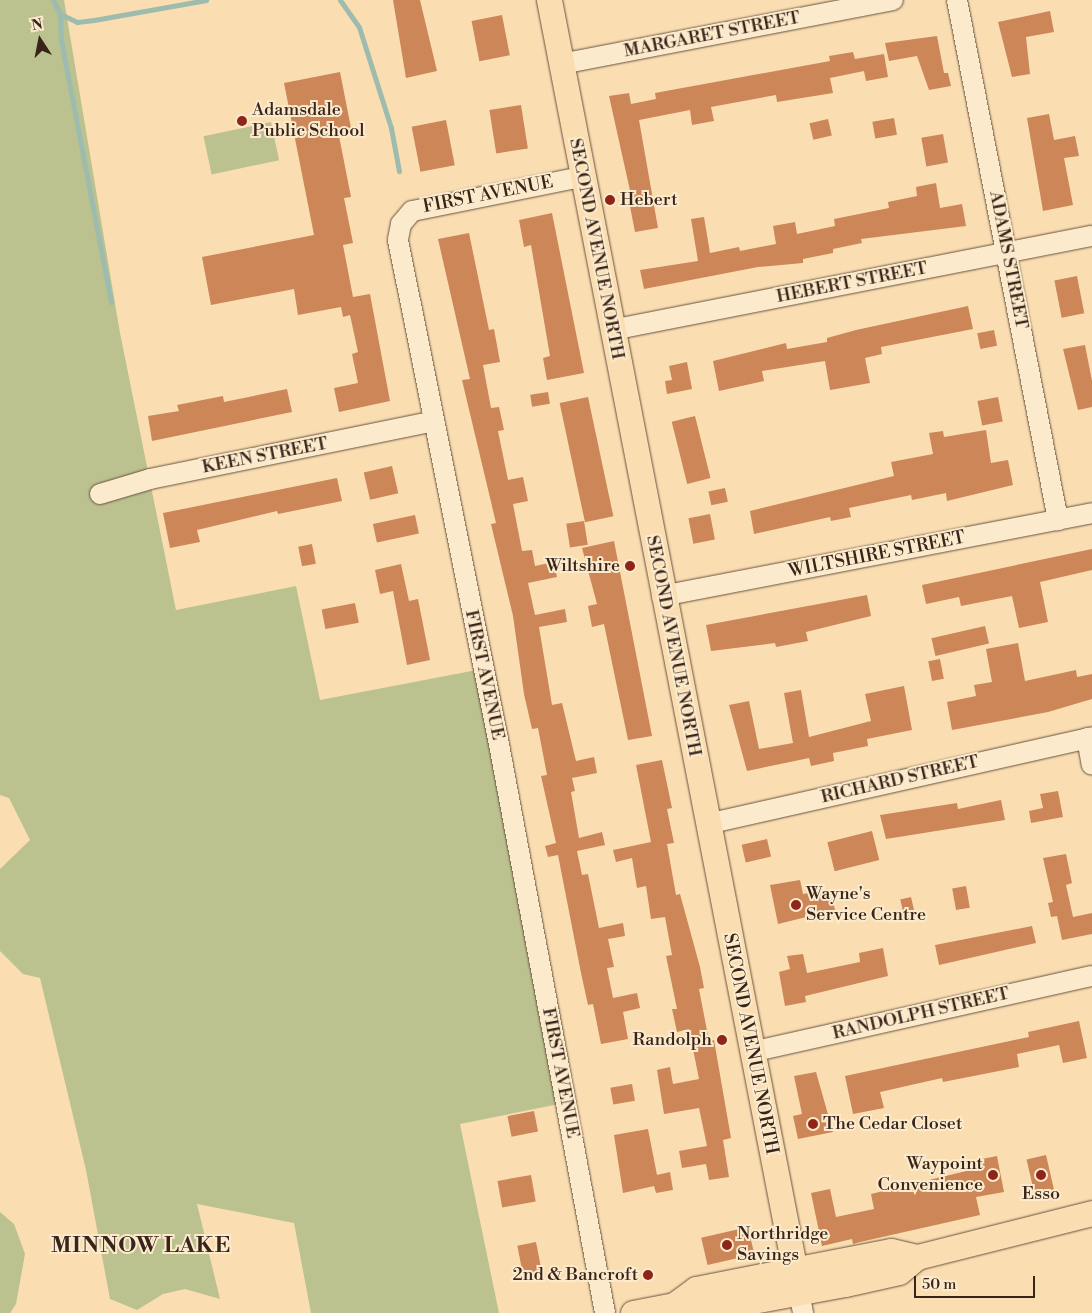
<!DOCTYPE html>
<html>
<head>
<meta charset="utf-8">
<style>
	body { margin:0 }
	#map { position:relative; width:1092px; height:1313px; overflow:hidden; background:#fadeb2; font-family:"Libre Bodoni",serif }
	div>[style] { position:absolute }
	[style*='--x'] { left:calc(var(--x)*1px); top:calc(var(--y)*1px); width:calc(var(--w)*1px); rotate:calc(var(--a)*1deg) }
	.green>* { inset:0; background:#bbc28f; transform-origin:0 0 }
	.stream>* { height:5px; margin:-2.5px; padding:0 2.5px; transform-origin:2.5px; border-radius:2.5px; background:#9ebcae }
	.building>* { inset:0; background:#cc8658; transform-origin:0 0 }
	.roads { filter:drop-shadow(0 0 1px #68523f) drop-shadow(0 0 1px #68523f) }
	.minor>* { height:20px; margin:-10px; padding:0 10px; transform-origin:10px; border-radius:10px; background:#fceacd }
	.major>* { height:25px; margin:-12.5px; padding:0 12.5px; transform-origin:12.5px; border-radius:12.5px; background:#fadeb2 }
	.dots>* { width:14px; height:14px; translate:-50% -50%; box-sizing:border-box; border:2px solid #fceacd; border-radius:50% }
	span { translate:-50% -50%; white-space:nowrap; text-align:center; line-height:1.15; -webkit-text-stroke:4px #fceacd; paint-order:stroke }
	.street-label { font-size:18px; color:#382419 }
	.poi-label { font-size:18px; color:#382419 }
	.left { translate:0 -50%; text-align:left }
	.right { translate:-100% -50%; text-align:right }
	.district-label { font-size:22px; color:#382419; font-weight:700; letter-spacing:1px }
	.north { position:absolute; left:15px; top:15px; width:50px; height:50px; -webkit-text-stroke:4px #fceacd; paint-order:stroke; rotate:349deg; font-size:14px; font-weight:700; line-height:20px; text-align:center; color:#382419 }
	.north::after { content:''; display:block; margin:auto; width:18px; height:22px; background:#382419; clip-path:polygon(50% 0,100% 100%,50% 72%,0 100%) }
	.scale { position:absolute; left:914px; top:1276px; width:121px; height:22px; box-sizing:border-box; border:2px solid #382419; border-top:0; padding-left:6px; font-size:15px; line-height:18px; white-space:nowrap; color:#382419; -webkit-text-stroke:4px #fceacd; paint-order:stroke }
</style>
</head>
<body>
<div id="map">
	<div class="green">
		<i style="clip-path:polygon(0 0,64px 0,120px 333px,176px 610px,296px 586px,320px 700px,482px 669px,564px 1103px,460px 1124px,499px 1313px,311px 1313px,294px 1223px,197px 1204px,220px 1299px,185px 1289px,163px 1294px,137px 1310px,110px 1299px,86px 1170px,40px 978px,23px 974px,0 951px,0 869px,30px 840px,9px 798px,0 795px)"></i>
		<i style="left:271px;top:122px;width:39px;height:69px;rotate:78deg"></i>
		<i style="clip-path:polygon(0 1212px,14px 1224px,25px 1254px,16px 1304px,10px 1313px,0 1313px)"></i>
	</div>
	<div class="stream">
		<i style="--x:53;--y:0;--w:16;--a:63"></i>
		<i style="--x:60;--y:14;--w:26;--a:88"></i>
		<i style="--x:61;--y:40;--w:267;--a:79.2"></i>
		<i style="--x:340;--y:0;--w:33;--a:55"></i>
		<i style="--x:359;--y:27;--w:106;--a:72.4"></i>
		<i style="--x:391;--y:128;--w:44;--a:79.5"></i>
		<i style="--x:60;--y:14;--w:19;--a:25"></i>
		<i style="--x:77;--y:22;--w:17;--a:-7"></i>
		<i style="--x:94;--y:20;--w:114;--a:-10.1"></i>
	</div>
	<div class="building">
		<i style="clip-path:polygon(393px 0,420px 0,437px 71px,406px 78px)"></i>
		<i style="clip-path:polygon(1050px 11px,1054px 32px,1026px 37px,1030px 74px,1012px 77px,998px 22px)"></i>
		<i style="left:502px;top:15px;width:41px;height:31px;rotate:79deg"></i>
		<i style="clip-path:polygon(937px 36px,944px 73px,948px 73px,951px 86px,929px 90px,917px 56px,889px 61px,885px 43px)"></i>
		<i style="clip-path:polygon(853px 52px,855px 59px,884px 54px,888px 77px,866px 81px,864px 71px,830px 78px,833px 93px,777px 102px,776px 95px,711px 107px,714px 121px,692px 125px,690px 110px,639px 120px,658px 228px,635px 232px,628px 196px,631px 195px,609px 96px,629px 93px,631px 104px,656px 99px,655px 93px,830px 61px,829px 56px)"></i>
		<i style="clip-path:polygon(340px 72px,352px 133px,339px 136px,351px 197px,344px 198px,353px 243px,343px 245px,353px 297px,370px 294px,390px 401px,339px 412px,334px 388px,358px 383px,352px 354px,358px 352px,350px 315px,343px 317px,341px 307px,298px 315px,294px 289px,211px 305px,202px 257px,314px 235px,284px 83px)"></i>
		<i style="left:521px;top:105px;width:44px;height:32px;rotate:81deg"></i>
		<i style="clip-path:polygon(1049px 114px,1054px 140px,1075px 136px,1079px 156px,1064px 158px,1073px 205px,1043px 211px,1027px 118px)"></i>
		<i style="left:894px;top:118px;width:17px;height:22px;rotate:80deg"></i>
		<i style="left:828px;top:119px;width:17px;height:19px;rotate:77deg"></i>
		<i style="left:446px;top:120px;width:46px;height:35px;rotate:79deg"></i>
		<i style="left:943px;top:134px;width:29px;height:22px;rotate:80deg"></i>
		<i style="clip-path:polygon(936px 183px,940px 208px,962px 204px,966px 226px,861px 239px,862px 243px,833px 249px,833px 253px,803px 259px,803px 263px,758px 267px,644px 289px,640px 270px,698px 261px,691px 219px,704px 217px,710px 253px,739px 247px,740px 251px,776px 244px,773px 226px,795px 222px,797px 234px,835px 226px,834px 219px,889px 208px,888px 202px,917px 196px,916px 187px)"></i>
		<i style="clip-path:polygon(552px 213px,584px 373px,547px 380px,543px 358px,550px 356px,531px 245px,524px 247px,519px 220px)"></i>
		<i style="clip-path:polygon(469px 233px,489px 330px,494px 329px,500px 362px,483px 365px,491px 408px,499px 407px,504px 430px,498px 431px,508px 480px,523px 477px,528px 501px,513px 504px,522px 551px,532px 550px,535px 566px,554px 562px,557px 577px,528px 583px,535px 615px,565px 609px,567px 622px,539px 627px,552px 705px,562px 703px,576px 761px,594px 757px,597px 773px,572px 778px,575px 791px,571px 792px,579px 838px,602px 832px,605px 845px,577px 851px,582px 875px,588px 874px,599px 928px,623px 923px,625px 936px,608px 939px,614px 967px,607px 968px,613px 998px,637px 993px,640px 1008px,623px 1012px,628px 1039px,601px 1044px,593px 1004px,588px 1005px,581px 973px,558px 855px,548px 857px,545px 846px,556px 843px,541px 776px,547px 775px,538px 728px,532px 729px,524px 694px,513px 616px,491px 524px,496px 523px,462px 380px,470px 379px,438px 239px)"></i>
		<i style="left:1077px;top:276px;width:38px;height:23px;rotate:79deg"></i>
		<i style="clip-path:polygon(968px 306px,973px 329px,881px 347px,882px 354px,865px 358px,870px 383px,830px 390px,825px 361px,762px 371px,764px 381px,719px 391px,713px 361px,786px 343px,787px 349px,827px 342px,827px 338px,856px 330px)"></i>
		<i style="left:994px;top:330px;width:16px;height:17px;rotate:79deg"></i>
		<i style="clip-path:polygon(1085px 345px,1092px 381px,1092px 407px,1078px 410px,1063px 349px)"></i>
		<i style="clip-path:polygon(687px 362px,692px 389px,667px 394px,665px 381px,672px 380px,669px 366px)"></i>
		<i style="clip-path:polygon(287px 389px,292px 412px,152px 441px,148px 416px,179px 411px,177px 405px,223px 396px,224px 402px)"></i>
		<i style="left:548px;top:392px;width:12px;height:18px;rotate:81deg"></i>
		<i style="left:588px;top:397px;width:122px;height:29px;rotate:78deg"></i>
		<i style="left:998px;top:397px;width:25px;height:21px;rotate:79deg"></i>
		<i style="left:695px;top:416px;width:64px;height:24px;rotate:76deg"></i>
		<i style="clip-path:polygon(986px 430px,991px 463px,1008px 460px,1013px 485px,947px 501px,946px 493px,912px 500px,911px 495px,849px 508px,851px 517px,831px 521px,830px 517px,754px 534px,750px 511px,894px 476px,891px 462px,933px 454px,929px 433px,943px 431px,944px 437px)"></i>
		<i style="left:392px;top:466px;width:28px;height:29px;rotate:77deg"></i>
		<i style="clip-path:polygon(337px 478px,342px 501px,278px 514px,277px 511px,197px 530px,200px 542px,170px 548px,163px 513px)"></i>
		<i style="left:725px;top:488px;width:14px;height:17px;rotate:78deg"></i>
		<i style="left:710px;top:514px;width:26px;height:22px;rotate:79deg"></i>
		<i style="left:415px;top:515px;width:19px;height:43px;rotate:78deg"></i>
		<i style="left:584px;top:521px;width:24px;height:18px;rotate:81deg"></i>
		<i style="clip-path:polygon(614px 541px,652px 736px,628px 740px,604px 624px,592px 627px,588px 606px,597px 604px,582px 548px)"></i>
		<i style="left:312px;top:544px;width:20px;height:14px;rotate:79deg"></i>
		<i style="clip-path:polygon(1092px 549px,1092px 570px,1040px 582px,1048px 622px,1019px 628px,1012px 596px,961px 606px,959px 597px,926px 604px,922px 585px)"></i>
		<i style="clip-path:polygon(401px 564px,409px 601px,418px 599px,430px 660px,407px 665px,393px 591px,380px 594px,375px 570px)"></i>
		<i style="clip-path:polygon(867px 595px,871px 616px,806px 632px,808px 641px,776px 647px,775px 643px,711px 651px,706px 625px)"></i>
		<i style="left:355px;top:603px;width:20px;height:34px;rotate:79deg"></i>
		<i style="left:985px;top:626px;width:18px;height:55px;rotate:77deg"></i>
		<i style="clip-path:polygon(1018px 643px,1025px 681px,1076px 670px,1077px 677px,1092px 674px,1092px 699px,1048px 712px,952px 730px,947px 702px,976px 696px,974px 685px,992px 682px,986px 649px)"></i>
		<i style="left:940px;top:659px;width:20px;height:12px;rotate:79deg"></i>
		<i style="clip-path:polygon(904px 686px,912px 730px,867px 739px,868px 746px,833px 753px,834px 761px,811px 766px,809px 758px,747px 771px,729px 705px,749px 701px,759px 749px,793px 743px,784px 693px,801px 690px,809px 737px,871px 721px,865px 694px)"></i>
		<i style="clip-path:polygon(662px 760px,672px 808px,667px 809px,674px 843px,667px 844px,676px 895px,680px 894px,700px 967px,704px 988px,699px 989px,709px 1041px,714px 1040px,731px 1138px,723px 1140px,729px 1177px,709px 1180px,706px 1164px,682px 1168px,679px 1151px,707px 1146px,699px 1108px,664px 1114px,657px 1070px,670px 1067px,673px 1084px,699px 1079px,689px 1029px,677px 1032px,672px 1009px,677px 1009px,666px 956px,672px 955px,665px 917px,651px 919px,646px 886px,637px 888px,632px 858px,616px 862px,613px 850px,651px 842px,636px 765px)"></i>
		<i style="clip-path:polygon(1058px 791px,1063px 817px,1031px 823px,1029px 811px,1043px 808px,1040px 794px)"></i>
		<i style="clip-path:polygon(1001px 800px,1005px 820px,886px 839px,880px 815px,957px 803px,958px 809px)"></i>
		<i style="left:872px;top:831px;width:30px;height:46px;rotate:76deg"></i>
		<i style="left:767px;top:839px;width:18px;height:26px;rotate:77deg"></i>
		<i style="clip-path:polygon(1066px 854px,1072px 883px,1066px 885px,1073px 917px,1092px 913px,1092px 934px,1062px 940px,1057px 916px,1051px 917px,1048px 903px,1053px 902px,1043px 858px)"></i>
		<i style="clip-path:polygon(800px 880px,803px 894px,830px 889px,835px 910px,778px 924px,770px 885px)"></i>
		<i style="left:966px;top:886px;width:22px;height:14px;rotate:80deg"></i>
		<i style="left:911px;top:897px;width:18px;height:11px;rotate:77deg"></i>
		<i style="clip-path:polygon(1032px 926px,1036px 943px,939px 965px,935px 945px)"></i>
		<i style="clip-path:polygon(883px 948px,888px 976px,805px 996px,806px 1002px,785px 1006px,779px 972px,790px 969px,787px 956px,803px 954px,807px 973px,860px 962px,859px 953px)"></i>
		<i style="clip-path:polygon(1079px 1021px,1087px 1058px,1063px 1063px,1059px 1045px,1017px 1054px,1019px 1067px,943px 1082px,942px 1078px,880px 1092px,884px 1108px,853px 1114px,845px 1076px,1029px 1037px,1028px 1032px)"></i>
		<i style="clip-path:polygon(816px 1072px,833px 1132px,798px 1139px,793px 1116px,802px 1114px,794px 1076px)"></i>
		<i style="left:632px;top:1084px;width:17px;height:22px;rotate:80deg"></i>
		<i style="left:534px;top:1111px;width:21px;height:27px;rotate:79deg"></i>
		<i style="clip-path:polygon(648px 1129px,657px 1175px,670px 1172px,673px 1190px,656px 1193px,654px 1186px,623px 1193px,614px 1135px)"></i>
		<i style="left:1046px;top:1155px;width:37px;height:20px;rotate:77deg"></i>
		<i style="clip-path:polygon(997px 1156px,1004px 1192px,976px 1197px,980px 1215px,860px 1242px,853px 1244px,852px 1239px,822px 1246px,811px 1193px,830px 1189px,836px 1217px,874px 1209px,871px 1194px,983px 1167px,982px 1159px)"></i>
		<i style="left:531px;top:1175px;width:27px;height:34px;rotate:80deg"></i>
		<i style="left:748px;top:1227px;width:28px;height:48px;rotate:77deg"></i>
		<i style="left:536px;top:1242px;width:33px;height:19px;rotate:79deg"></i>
	</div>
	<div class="roads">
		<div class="minor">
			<i style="--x:957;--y:0;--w:530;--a:79.01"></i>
			<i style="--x:561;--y:64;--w:338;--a:-10.9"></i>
			<i style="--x:581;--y:177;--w:172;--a:168.6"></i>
			<i style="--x:412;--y:211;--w:17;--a:130"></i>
			<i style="--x:401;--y:224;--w:16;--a:101"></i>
			<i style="--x:398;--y:240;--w:509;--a:78.67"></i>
			<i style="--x:498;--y:739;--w:584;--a:79.44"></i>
			<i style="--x:612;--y:330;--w:489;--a:-11.1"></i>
			<i style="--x:100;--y:494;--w:52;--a:-16.7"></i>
			<i style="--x:150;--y:479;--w:287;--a:-11.5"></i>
			<i style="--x:662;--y:596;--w:438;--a:-10.9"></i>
			<i style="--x:1087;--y:738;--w:27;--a:80"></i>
			<i style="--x:707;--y:824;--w:395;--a:-12.7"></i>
			<i style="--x:751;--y:1052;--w:349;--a:-12.6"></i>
			<i style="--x:799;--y:1292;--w:21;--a:79"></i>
		</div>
		<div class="major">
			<i style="--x:549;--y:0;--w:1316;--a:79.05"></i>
			<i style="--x:674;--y:1305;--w:26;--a:13"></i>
			<i style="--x:699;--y:1311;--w:148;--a:-10.5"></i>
			<i style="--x:845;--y:1284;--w:55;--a:-12.5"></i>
			<i style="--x:899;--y:1272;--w:23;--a:-40"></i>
			<i style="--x:917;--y:1257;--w:180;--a:-14.1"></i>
			<i style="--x:633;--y:1313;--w:42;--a:-11"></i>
			<i style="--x:674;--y:1305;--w:27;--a:-36"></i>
			<i style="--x:696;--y:1289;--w:67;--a:-11.1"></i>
			<i style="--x:762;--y:1276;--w:131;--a:-11"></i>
			<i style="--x:891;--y:1251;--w:27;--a:13"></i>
		</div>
	</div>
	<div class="dots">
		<i style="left:242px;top:121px;background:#8f2418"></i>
		<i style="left:610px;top:200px;background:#8f2418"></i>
		<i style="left:630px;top:566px;background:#8f2418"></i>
		<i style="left:796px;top:905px;background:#8f2418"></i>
		<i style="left:722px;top:1040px;background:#8f2418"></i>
		<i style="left:813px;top:1124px;background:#8f2418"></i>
		<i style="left:993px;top:1175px;background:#8f2418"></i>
		<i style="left:1041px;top:1175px;background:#8f2418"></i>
		<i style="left:727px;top:1245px;background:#8f2418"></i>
		<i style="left:648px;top:1275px;background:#8f2418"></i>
	</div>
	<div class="street-label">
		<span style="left:712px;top:35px;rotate:-11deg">MARGARET STREET</span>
		<span style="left:488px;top:195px;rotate:-11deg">FIRST AVENUE</span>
		<span style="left:596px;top:249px;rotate:79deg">SECOND AVENUE NORTH</span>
		<span style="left:1008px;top:260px;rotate:79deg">ADAMS STREET</span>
		<span style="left:852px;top:283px;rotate:-11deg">HEBERT STREET</span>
		<span style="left:265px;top:456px;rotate:-11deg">KEEN STREET</span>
		<span style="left:877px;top:555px;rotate:-11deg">WILTSHIRE STREET</span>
		<span style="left:673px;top:646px;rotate:79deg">SECOND AVENUE NORTH</span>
		<span style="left:484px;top:675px;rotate:78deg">FIRST AVENUE</span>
		<span style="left:900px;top:780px;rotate:-13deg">RICHARD STREET</span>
		<span style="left:921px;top:1014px;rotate:-13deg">RANDOLPH STREET</span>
		<span style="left:750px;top:1044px;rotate:79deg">SECOND AVENUE NORTH</span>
		<span style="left:560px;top:1073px;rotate:79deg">FIRST AVENUE</span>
	</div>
	<div class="poi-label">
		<span class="left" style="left:252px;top:121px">Adamsdale<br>Public School</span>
		<span class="left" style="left:620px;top:200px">Hebert</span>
		<span class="right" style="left:620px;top:566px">Wiltshire</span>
		<span class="left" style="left:806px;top:905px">Wayne's<br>Service Centre</span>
		<span class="right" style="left:712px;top:1040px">Randolph</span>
		<span class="left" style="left:823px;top:1124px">The Cedar Closet</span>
		<span class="right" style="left:983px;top:1175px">Waypoint<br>Convenience</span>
		<span style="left:1041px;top:1194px">Esso</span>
		<span class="left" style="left:737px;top:1245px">Northridge<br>Savings</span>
		<span class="right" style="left:638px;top:1275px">2nd &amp; Bancroft</span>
	</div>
	<div class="district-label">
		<span style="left:141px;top:1246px">MINNOW LAKE</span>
	</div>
	<div class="north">N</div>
	<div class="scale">50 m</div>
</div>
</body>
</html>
